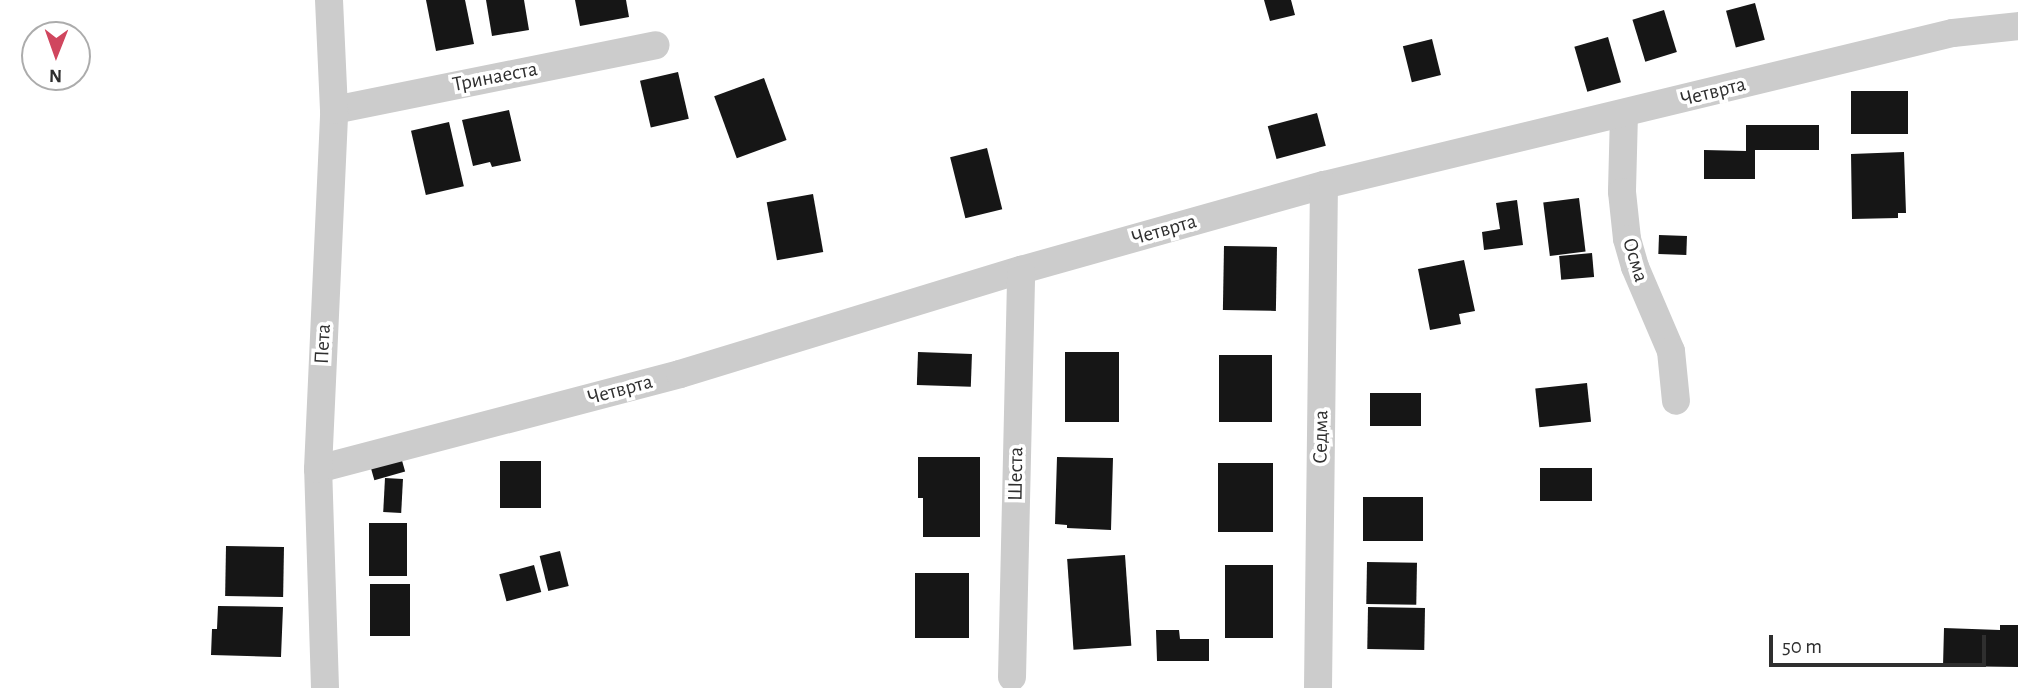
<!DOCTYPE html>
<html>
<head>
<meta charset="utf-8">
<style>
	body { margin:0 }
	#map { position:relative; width:2018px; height:688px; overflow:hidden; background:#fff; font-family:"Alegreya Sans",sans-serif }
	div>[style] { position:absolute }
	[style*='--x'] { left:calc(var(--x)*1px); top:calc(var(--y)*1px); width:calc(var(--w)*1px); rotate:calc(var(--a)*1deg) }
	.building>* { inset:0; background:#161616; transform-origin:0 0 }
	.minor>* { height:28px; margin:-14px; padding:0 14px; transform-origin:14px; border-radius:14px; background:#ccc }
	span { translate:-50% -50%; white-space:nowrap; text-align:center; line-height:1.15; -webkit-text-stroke:7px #fff; paint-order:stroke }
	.street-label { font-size:21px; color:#2f2f2f }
	.north { position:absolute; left:21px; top:21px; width:70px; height:70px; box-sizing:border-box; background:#fff; border:2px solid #acacac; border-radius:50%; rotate:181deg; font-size:19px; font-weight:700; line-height:28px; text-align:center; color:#2f2f2f }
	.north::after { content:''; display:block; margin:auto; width:24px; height:32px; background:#d0465e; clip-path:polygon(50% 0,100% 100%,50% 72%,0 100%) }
	.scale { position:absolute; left:1769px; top:635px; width:217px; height:32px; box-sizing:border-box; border:4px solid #2f2f2f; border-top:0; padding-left:9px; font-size:21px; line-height:24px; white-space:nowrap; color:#2f2f2f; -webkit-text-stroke:5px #fff; paint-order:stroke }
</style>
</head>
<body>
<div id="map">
	<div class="building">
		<i style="clip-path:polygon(426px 0,465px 0,474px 44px,436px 51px)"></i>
		<i style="clip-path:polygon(486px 0,524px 0,529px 30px,492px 36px)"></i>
		<i style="clip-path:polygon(575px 0,626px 0,629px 17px,580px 26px)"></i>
		<i style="clip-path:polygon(1264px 0,1291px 0,1295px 15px,1270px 21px)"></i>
		<i style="left:1755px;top:3px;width:38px;height:30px;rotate:75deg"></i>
		<i style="left:1664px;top:10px;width:44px;height:33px;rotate:73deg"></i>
		<i style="left:1608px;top:37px;width:47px;height:35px;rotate:74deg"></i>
		<i style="left:1432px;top:39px;width:37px;height:30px;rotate:76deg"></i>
		<i style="left:678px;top:72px;width:48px;height:39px;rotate:77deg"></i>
		<i style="left:764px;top:78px;width:66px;height:53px;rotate:70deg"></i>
		<i style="left:1851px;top:91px;width:57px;height:43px"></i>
		<i style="clip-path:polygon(509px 110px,521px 161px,492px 167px,490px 162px,473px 166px,462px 120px)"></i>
		<i style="left:1317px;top:113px;width:34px;height:51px;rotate:75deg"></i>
		<i style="left:449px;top:122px;width:66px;height:39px;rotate:77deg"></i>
		<i style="clip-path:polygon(1746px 125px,1819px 125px,1819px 150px,1755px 150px,1755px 179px,1704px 179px,1704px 150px,1746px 151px)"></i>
		<i style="left:987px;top:148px;width:63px;height:38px;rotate:76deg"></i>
		<i style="clip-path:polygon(1904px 152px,1906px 213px,1898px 213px,1898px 218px,1852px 219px,1851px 154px)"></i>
		<i style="left:813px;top:194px;width:59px;height:47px;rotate:80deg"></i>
		<i style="left:1579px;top:198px;width:54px;height:36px;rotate:83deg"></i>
		<i style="clip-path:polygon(1517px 200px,1523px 245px,1484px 250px,1482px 232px,1500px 229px,1496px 203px)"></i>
		<i style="left:1659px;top:235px;width:28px;height:19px;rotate:2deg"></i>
		<i style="left:1224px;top:246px;width:53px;height:64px;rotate:1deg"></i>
		<i style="left:1592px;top:253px;width:24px;height:33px;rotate:85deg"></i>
		<i style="clip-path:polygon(1464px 260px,1475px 311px,1459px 314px,1461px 324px,1430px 330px,1418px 269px)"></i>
		<i style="left:918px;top:352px;width:54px;height:33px;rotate:2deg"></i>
		<i style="left:1065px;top:352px;width:54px;height:70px"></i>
		<i style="left:1219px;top:355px;width:53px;height:67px"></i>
		<i style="left:1587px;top:383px;width:39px;height:52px;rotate:84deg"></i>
		<i style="left:1370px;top:393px;width:51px;height:33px"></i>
		<i style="left:401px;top:457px;width:15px;height:32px;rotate:74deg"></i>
		<i style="clip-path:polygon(918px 457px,980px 457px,980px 537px,923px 537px,923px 498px,918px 498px)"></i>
		<i style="clip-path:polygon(1057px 457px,1113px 458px,1111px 530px,1067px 528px,1067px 525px,1055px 524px)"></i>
		<i style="left:500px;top:461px;width:41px;height:47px"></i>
		<i style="left:1218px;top:463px;width:55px;height:69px"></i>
		<i style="left:1592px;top:468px;width:33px;height:52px;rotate:90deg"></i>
		<i style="left:385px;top:478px;width:18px;height:34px;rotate:3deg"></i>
		<i style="left:1363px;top:497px;width:60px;height:44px"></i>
		<i style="left:407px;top:523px;width:53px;height:38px;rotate:90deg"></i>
		<i style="left:226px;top:546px;width:58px;height:50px;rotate:1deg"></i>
		<i style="left:560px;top:551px;width:36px;height:21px;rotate:76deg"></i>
		<i style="left:1125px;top:555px;width:91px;height:58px;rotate:86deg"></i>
		<i style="left:1367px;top:562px;width:50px;height:42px;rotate:1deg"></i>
		<i style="left:534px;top:565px;width:28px;height:36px;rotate:75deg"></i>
		<i style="left:1225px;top:565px;width:48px;height:73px"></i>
		<i style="left:915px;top:573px;width:54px;height:65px"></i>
		<i style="left:370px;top:584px;width:40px;height:52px"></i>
		<i style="clip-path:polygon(218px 606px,283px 607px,281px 657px,211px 655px,212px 629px,217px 629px)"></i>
		<i style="left:1368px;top:607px;width:57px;height:42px;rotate:1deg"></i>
		<i style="clip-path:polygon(2000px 625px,2018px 625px,2018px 667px,1943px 666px,1944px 628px,2000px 630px)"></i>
		<i style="clip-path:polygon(1156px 630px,1179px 630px,1180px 639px,1209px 639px,1209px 661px,1157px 661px)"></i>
	</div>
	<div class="minor">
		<i style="--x:334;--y:110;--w:328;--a:-11.4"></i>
		<i style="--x:1624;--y:114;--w:78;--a:91.5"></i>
		<i style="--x:1622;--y:192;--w:47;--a:83.9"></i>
		<i style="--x:1627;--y:239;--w:29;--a:74"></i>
		<i style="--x:1635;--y:267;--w:91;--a:66.8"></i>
		<i style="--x:1671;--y:351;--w:50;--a:84.3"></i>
		<i style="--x:318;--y:469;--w:374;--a:-14.7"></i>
		<i style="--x:680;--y:374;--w:357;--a:-17"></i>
		<i style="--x:1021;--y:270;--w:315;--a:-15.7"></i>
		<i style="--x:1324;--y:185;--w:647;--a:-13.59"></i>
		<i style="--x:1953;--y:33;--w:65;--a:-6.1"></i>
		<i style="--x:1012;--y:677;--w:407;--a:-88.7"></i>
		<i style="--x:325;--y:688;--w:219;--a:-91.8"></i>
		<i style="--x:318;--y:469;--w:359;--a:-87.4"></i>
		<i style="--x:334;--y:110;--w:110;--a:-92.6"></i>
		<i style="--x:1318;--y:688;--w:503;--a:-89.32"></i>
	</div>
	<div class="street-label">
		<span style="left:495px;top:77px;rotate:-11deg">Тринаеста</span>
		<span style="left:1713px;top:92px;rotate:-14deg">Четврта</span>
		<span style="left:1164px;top:230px;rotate:-16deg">Четврта</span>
		<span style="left:1635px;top:260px;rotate:73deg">Осма</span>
		<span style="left:323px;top:344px;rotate:-87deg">Пета</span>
		<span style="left:620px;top:390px;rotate:-15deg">Четврта</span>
		<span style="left:1321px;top:437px;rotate:-89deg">Седма</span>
		<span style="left:1016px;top:474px;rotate:-89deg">Шеста</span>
	</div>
	<div class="north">N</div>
	<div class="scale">50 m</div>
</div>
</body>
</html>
